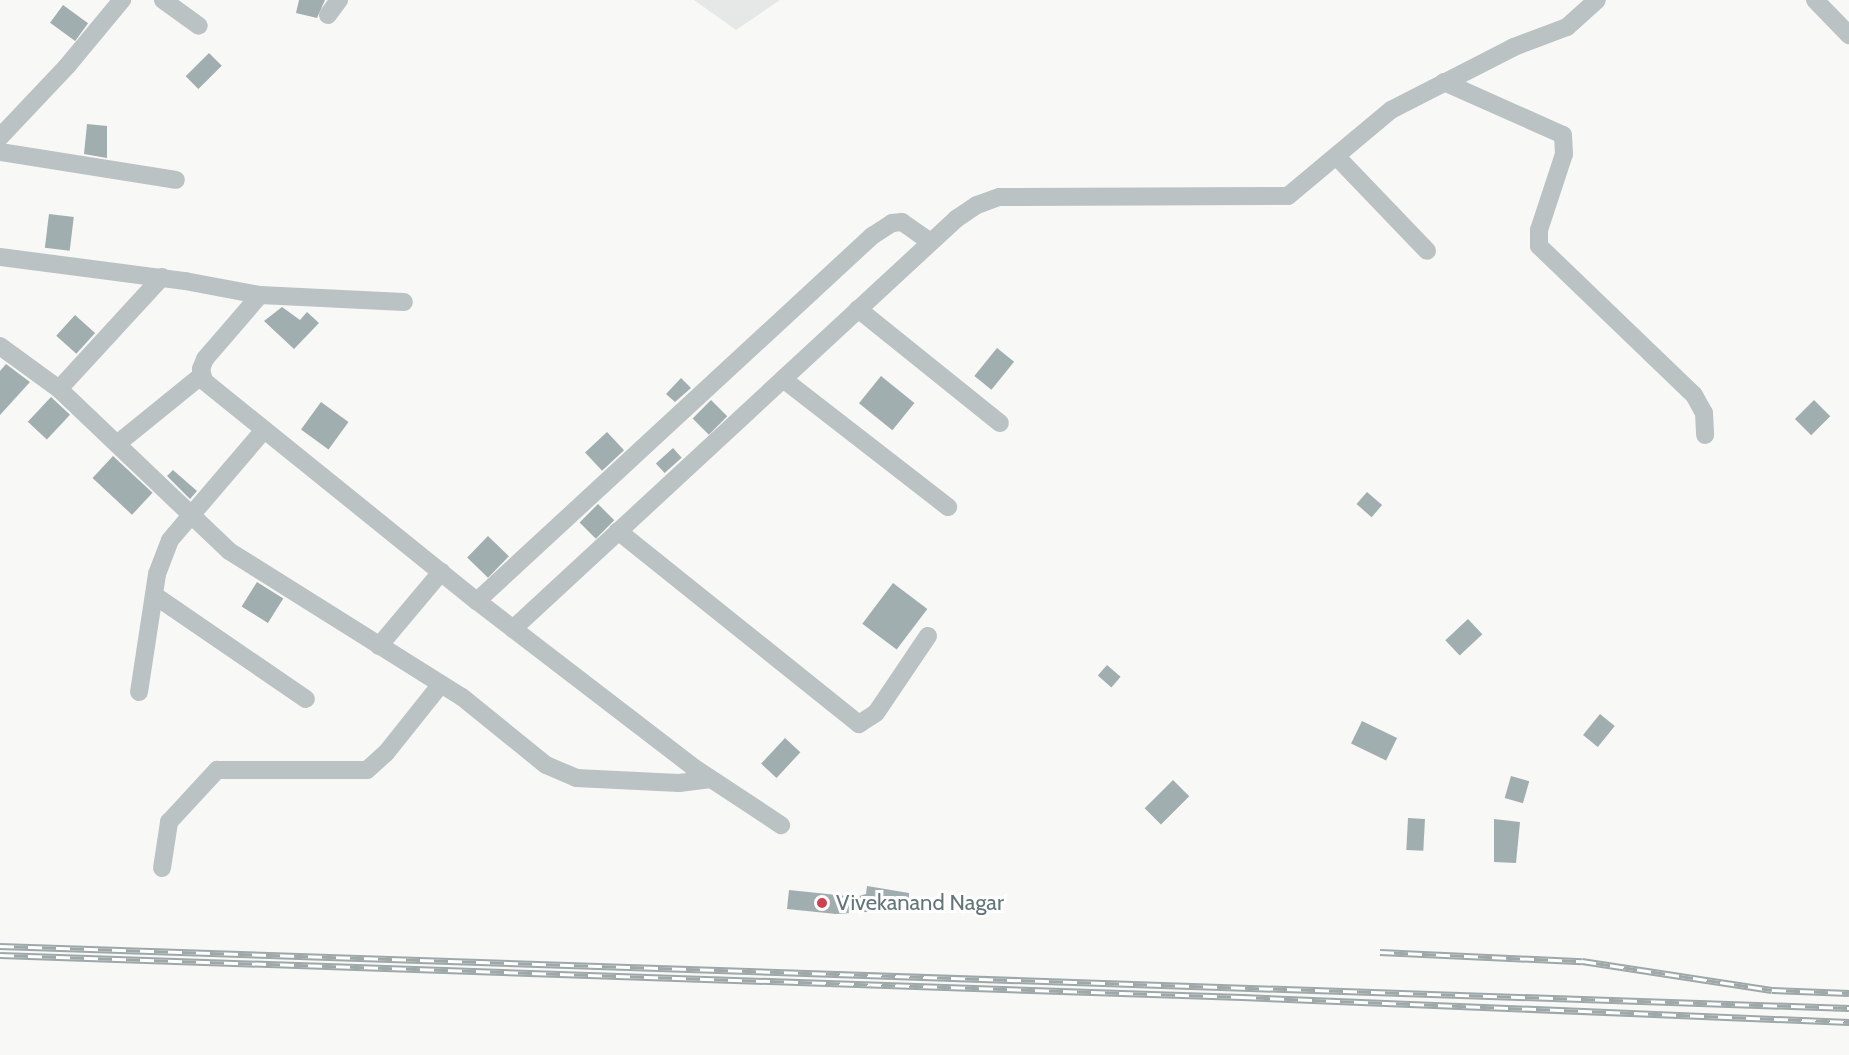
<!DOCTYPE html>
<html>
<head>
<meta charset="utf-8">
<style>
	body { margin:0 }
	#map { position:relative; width:1849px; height:1055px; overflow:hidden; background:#f8f8f6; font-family:Cabin,sans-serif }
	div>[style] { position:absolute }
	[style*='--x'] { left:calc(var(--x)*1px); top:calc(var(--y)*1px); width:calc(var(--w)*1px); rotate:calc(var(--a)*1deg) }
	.built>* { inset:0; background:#e6e8e7 }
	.building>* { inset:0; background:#a1aeaf; transform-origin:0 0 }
	.minor>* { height:18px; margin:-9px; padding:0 9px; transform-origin:9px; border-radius:9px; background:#bbc2c3 }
	.rail>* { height:7px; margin-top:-3.5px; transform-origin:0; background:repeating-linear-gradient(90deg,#fff 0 14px,#9ea8a9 0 28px); box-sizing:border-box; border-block:2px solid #9ea8a9 }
	.dots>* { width:16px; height:16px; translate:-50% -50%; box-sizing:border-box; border:3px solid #fff; border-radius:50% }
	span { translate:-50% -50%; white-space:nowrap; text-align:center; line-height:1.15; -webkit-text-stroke:6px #fff; paint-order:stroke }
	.poi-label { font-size:22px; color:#627678 }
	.left { translate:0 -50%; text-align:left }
</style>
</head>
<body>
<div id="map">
	<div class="built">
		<i style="clip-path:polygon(694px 0,780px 0,736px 30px)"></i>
	</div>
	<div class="building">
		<i style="clip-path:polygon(299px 0,325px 0,317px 18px,296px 13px)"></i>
		<i style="left:63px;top:5px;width:31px;height:22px;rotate:36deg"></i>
		<i style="left:209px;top:53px;width:18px;height:33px;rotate:45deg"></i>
		<i style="clip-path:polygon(87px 124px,107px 126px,107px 158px,84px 154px)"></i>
		<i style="left:49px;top:214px;width:25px;height:34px;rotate:7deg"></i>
		<i style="clip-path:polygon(282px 307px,300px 320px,307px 312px,319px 323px,294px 349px,264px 321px)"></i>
		<i style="left:75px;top:315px;width:27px;height:28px;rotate:42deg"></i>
		<i style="left:997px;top:348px;width:22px;height:36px;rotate:39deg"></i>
		<i style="clip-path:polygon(6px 364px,30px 382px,0 415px,0 371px)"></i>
		<i style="left:881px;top:376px;width:43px;height:35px;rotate:39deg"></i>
		<i style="clip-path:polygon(681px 378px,691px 388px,675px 402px,666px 394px)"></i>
		<i style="left:51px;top:397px;width:26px;height:34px;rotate:43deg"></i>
		<i style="left:711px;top:400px;width:23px;height:26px;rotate:45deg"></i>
		<i style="left:1814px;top:400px;width:23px;height:27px;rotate:45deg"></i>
		<i style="left:321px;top:402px;width:34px;height:34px;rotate:36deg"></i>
		<i style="left:607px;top:432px;width:25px;height:30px;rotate:47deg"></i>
		<i style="left:673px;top:448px;width:13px;height:23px;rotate:48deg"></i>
		<i style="left:113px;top:456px;width:54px;height:30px;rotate:43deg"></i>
		<i style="clip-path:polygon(173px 470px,197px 491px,190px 499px,167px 476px)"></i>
		<i style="left:1367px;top:492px;width:20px;height:16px;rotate:41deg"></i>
		<i style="left:598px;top:504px;width:23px;height:26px;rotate:45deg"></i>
		<i style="left:488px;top:536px;width:29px;height:30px;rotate:44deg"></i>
		<i style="left:257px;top:582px;width:31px;height:29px;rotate:32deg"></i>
		<i style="left:893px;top:583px;width:43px;height:51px;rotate:37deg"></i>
		<i style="left:1468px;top:619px;width:21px;height:31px;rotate:47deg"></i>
		<i style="left:1107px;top:665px;width:18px;height:14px;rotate:41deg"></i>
		<i style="left:1600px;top:714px;width:19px;height:27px;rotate:39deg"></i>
		<i style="left:1362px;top:721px;width:39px;height:25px;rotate:26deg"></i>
		<i style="left:785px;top:738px;width:21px;height:35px;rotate:43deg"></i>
		<i style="left:1511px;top:776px;width:19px;height:23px;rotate:16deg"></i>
		<i style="left:1173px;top:780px;width:23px;height:40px;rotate:45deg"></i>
		<i style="left:1408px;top:818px;width:17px;height:32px;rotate:3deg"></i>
		<i style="clip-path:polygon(1494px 819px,1520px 822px,1516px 863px,1494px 862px)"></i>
		<i style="clip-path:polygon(867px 886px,909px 893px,909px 909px,836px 914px,787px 909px,789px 890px,856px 897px,866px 894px)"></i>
	</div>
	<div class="minor">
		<i style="--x:163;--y:0;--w:44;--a:35.8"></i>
		<i style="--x:1815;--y:0;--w:49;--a:45.8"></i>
		<i style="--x:328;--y:15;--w:19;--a:-54"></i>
		<i style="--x:1444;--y:82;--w:130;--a:24"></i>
		<i style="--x:1563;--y:135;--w:19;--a:87"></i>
		<i style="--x:1564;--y:154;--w:80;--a:108.2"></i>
		<i style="--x:1539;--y:230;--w:16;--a:90"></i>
		<i style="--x:1539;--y:246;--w:215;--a:43.9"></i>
		<i style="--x:1694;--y:395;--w:21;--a:61"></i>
		<i style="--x:1704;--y:413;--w:22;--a:87"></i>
		<i style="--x:0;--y:137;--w:99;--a:-46.6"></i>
		<i style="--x:68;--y:65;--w:85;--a:-50.3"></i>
		<i style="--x:0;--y:152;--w:178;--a:9"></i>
		<i style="--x:1337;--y:157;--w:130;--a:46.2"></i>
		<i style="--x:0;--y:257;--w:187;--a:7.4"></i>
		<i style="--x:185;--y:281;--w:76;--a:10.6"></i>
		<i style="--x:260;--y:295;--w:144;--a:2.8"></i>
		<i style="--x:260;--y:295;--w:84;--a:130.7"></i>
		<i style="--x:205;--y:359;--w:11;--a:112"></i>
		<i style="--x:201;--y:369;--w:12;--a:76"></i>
		<i style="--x:204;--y:381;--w:351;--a:38.9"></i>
		<i style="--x:477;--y:601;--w:276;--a:37.5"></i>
		<i style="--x:696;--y:769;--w:102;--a:33.4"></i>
		<i style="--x:858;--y:309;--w:182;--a:38.8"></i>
		<i style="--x:0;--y:346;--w:73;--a:36.1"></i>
		<i style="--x:59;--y:389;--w:235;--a:43.6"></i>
		<i style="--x:229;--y:551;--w:275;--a:32.1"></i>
		<i style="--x:462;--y:697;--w:108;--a:39"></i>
		<i style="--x:546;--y:765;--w:33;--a:23"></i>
		<i style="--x:576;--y:778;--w:103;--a:2.8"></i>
		<i style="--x:679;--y:783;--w:32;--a:-7"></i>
		<i style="--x:783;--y:379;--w:209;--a:37.8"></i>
		<i style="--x:59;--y:389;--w:152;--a:-47.4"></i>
		<i style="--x:117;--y:444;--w:108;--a:-39"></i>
		<i style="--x:618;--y:531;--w:309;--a:38.7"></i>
		<i style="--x:859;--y:724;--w:20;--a:-33"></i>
		<i style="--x:876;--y:713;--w:93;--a:-56"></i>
		<i style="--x:154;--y:595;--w:184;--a:34.4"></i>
		<i style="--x:477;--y:601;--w:538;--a:-42.74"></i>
		<i style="--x:872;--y:236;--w:24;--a:-33"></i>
		<i style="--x:892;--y:223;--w:10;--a:-6"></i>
		<i style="--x:902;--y:222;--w:35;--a:35"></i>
		<i style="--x:513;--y:629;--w:604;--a:-42.78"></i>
		<i style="--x:956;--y:219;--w:25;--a:-34"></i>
		<i style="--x:977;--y:205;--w:23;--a:-20"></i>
		<i style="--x:999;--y:197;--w:289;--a:-0.2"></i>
		<i style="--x:1288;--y:196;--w:134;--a:-39.9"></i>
		<i style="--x:1391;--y:110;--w:138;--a:-27.1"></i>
		<i style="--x:1514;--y:47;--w:57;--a:-20.7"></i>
		<i style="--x:1567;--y:27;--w:40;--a:-42"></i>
		<i style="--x:379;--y:646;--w:97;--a:-50"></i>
		<i style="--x:139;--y:692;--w:119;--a:-81.3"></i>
		<i style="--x:157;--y:574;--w:36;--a:-69"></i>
		<i style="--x:170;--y:540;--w:145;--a:-49.5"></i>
		<i style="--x:162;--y:868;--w:47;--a:-81.3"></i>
		<i style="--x:169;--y:822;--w:71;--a:-47.3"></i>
		<i style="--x:217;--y:770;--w:150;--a:0"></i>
		<i style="--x:367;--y:770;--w:25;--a:-42"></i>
		<i style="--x:386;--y:753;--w:88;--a:-51.4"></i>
	</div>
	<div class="rail">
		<i style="--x:0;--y:946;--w:1850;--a:1.92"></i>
		<i style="--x:1380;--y:952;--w:202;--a:2.6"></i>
		<i style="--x:1582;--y:961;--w:192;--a:8.7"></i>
		<i style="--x:1772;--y:990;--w:77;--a:2.2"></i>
		<i style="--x:0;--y:955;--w:1243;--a:1.94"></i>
		<i style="--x:1242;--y:997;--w:608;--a:2.36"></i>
	</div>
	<div class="dots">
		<i style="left:822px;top:903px;background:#ce4150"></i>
	</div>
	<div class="poi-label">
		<span class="left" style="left:836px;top:903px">Vivekanand Nagar</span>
	</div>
</div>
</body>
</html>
